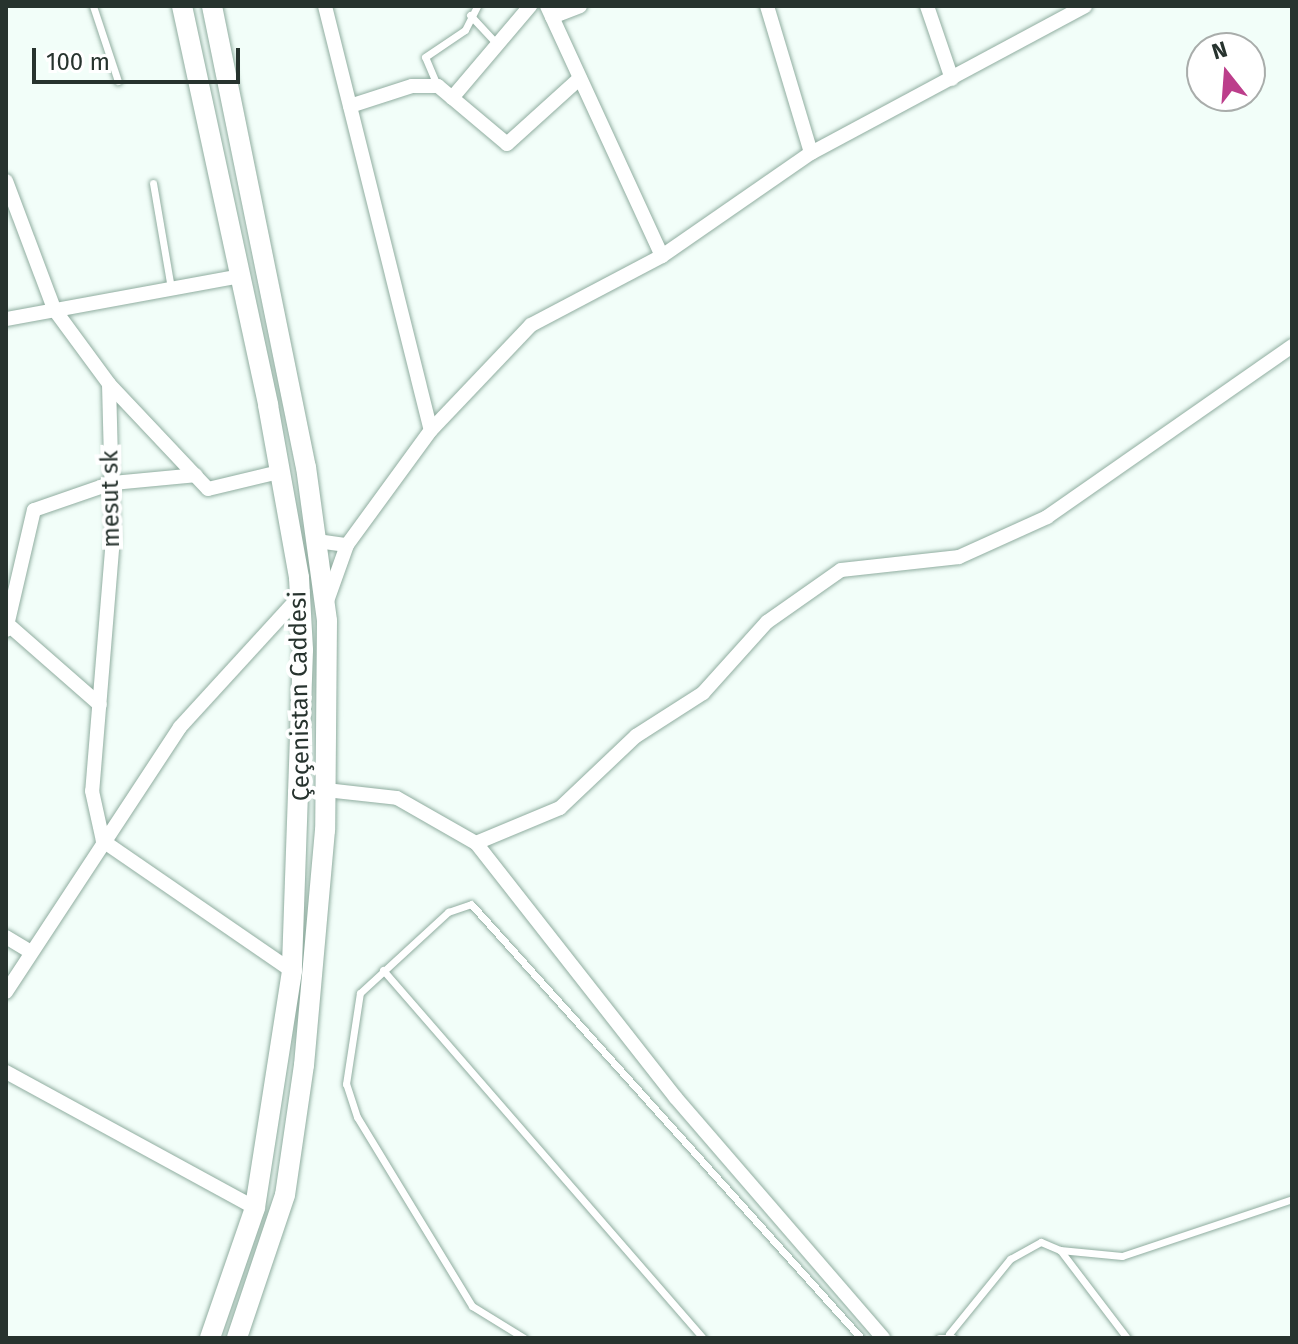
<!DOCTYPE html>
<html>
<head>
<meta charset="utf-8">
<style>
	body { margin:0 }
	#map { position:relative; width:1298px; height:1344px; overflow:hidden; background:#f2fef9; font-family:"Fira Sans",sans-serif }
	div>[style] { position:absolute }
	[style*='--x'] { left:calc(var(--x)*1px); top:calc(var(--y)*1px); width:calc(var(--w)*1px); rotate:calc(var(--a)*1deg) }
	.roads { filter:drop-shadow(0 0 2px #90ada0) drop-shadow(0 0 2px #90ada0) }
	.service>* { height:7px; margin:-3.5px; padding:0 3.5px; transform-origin:3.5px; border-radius:3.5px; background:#fff }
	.minor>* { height:14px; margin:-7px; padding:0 7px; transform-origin:7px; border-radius:7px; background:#fff }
	.secondary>* { height:20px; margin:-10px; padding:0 10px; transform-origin:10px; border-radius:10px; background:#fff }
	span { translate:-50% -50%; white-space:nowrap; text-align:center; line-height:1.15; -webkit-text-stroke:8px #fff; paint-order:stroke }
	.street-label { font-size:24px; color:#27332e }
	.frame { position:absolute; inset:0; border:8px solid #27332e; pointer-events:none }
	.north { position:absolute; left:1186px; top:32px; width:80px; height:80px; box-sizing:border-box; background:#fff; border:2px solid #a9adab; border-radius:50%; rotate:343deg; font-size:22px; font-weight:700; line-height:32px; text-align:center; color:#27332e }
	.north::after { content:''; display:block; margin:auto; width:28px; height:36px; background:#bc3e8b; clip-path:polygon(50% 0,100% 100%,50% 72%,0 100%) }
	.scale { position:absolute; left:32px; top:48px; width:208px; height:36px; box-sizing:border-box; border:4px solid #27332e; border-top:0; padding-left:10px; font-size:24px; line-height:28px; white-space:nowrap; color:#27332e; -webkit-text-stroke:6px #fff; paint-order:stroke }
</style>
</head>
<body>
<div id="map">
	<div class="roads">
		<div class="service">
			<i style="--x:93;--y:6;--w:79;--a:71.6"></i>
			<i style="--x:470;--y:15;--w:38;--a:47"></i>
			<i style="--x:437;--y:85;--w:30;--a:-113"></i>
			<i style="--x:425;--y:57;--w:48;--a:-34"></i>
			<i style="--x:465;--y:30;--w:27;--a:-63"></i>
			<i style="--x:153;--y:183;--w:107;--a:80.3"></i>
			<i style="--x:383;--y:970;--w:488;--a:49"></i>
			<i style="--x:1060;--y:1250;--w:62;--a:5.5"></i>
			<i style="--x:1122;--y:1256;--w:179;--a:-18.5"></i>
			<i style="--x:949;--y:1334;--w:97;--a:-50.9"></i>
			<i style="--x:1010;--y:1259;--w:35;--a:-29"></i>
			<i style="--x:1041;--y:1242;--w:21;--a:23"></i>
			<i style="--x:1060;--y:1250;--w:111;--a:52.7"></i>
			<i style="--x:524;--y:1338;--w:61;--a:-148.4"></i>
			<i style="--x:472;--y:1306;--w:221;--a:-121.3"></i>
			<i style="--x:357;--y:1117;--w:35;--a:-108"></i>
			<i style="--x:346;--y:1084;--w:92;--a:-81.3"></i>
			<i style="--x:360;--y:993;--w:120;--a:-42.6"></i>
			<i style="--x:448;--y:912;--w:24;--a:-19"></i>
			<i style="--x:471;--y:904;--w:583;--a:48.06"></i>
			<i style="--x:939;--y:1338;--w:14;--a:0"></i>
		</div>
		<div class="minor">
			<i style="--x:325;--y:6;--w:437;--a:76"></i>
			<i style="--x:547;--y:6;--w:275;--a:65.3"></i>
			<i style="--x:767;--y:6;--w:153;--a:73.3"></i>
			<i style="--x:927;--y:6;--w:77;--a:71.1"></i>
			<i style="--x:552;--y:17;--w:30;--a:-21"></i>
			<i style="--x:452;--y:98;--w:121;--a:-49.7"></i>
			<i style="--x:350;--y:106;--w:65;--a:-17.9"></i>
			<i style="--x:412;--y:86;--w:26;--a:0"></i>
			<i style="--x:438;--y:86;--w:90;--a:40"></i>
			<i style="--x:507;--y:144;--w:98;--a:-42.1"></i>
			<i style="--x:6;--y:181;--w:137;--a:69.4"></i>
			<i style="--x:54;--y:309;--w:93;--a:53.7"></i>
			<i style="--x:109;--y:384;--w:154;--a:88.5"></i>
			<i style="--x:113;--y:538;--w:254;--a:94.7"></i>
			<i style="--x:92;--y:791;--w:51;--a:77.6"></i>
			<i style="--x:6;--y:319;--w:238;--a:-10.4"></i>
			<i style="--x:109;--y:384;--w:144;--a:46.7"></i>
			<i style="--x:208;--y:489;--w:73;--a:-13.5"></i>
			<i style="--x:317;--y:541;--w:30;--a:8"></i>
			<i style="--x:326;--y:604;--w:63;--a:-70.4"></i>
			<i style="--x:347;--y:545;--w:142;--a:-53.9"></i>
			<i style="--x:431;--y:430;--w:145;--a:-46.4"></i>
			<i style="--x:531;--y:325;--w:148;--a:-27.8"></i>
			<i style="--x:662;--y:256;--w:181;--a:-34.7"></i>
			<i style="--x:811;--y:153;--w:311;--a:-28.2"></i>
			<i style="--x:11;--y:627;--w:118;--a:41.2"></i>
			<i style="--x:6;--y:630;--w:123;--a:-76.9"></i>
			<i style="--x:34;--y:510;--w:83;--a:-19.1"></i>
			<i style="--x:112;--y:483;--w:84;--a:-5.4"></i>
			<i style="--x:326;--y:790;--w:71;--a:6.4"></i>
			<i style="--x:397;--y:798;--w:91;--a:29.7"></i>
			<i style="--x:476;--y:843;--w:324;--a:51.9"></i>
			<i style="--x:676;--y:1098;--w:317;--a:49.2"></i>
			<i style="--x:103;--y:841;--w:229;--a:34.5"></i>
			<i style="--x:476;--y:843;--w:91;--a:-22.6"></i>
			<i style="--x:560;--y:808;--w:105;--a:-43.5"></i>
			<i style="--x:636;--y:736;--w:80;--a:-32.7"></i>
			<i style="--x:703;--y:693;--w:96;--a:-48"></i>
			<i style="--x:767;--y:622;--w:90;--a:-35.1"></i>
			<i style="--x:841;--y:570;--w:119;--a:-6.3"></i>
			<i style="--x:959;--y:557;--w:97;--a:-24.4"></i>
			<i style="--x:1047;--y:517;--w:299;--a:-34.9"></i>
			<i style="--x:6;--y:937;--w:29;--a:31"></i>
			<i style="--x:6;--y:992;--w:317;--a:-56.7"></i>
			<i style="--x:180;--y:727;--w:178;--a:-47.5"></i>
			<i style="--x:6;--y:1072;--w:284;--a:28.6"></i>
		</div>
		<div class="secondary">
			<i style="--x:182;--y:6;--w:408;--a:77.8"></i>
			<i style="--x:268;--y:405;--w:176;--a:79.8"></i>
			<i style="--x:299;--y:578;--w:72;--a:86.8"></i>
			<i style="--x:303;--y:650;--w:321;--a:92"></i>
			<i style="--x:292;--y:971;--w:240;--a:98.9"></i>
			<i style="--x:255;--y:1208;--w:138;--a:109.1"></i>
			<i style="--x:212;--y:6;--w:470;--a:78.5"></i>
			<i style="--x:306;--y:467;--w:155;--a:82.2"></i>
			<i style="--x:327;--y:621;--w:209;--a:90.5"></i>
			<i style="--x:325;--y:830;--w:236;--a:95.1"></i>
			<i style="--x:304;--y:1065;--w:131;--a:98.3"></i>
			<i style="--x:285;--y:1195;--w:151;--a:108.6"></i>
		</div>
	</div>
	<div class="street-label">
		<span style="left:111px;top:499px;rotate:-91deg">mesut sk</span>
		<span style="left:300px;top:696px;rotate:-91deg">Çeçenistan Caddesi</span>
	</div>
	<div class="frame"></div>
	<div class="north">N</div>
	<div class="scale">100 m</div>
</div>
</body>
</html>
